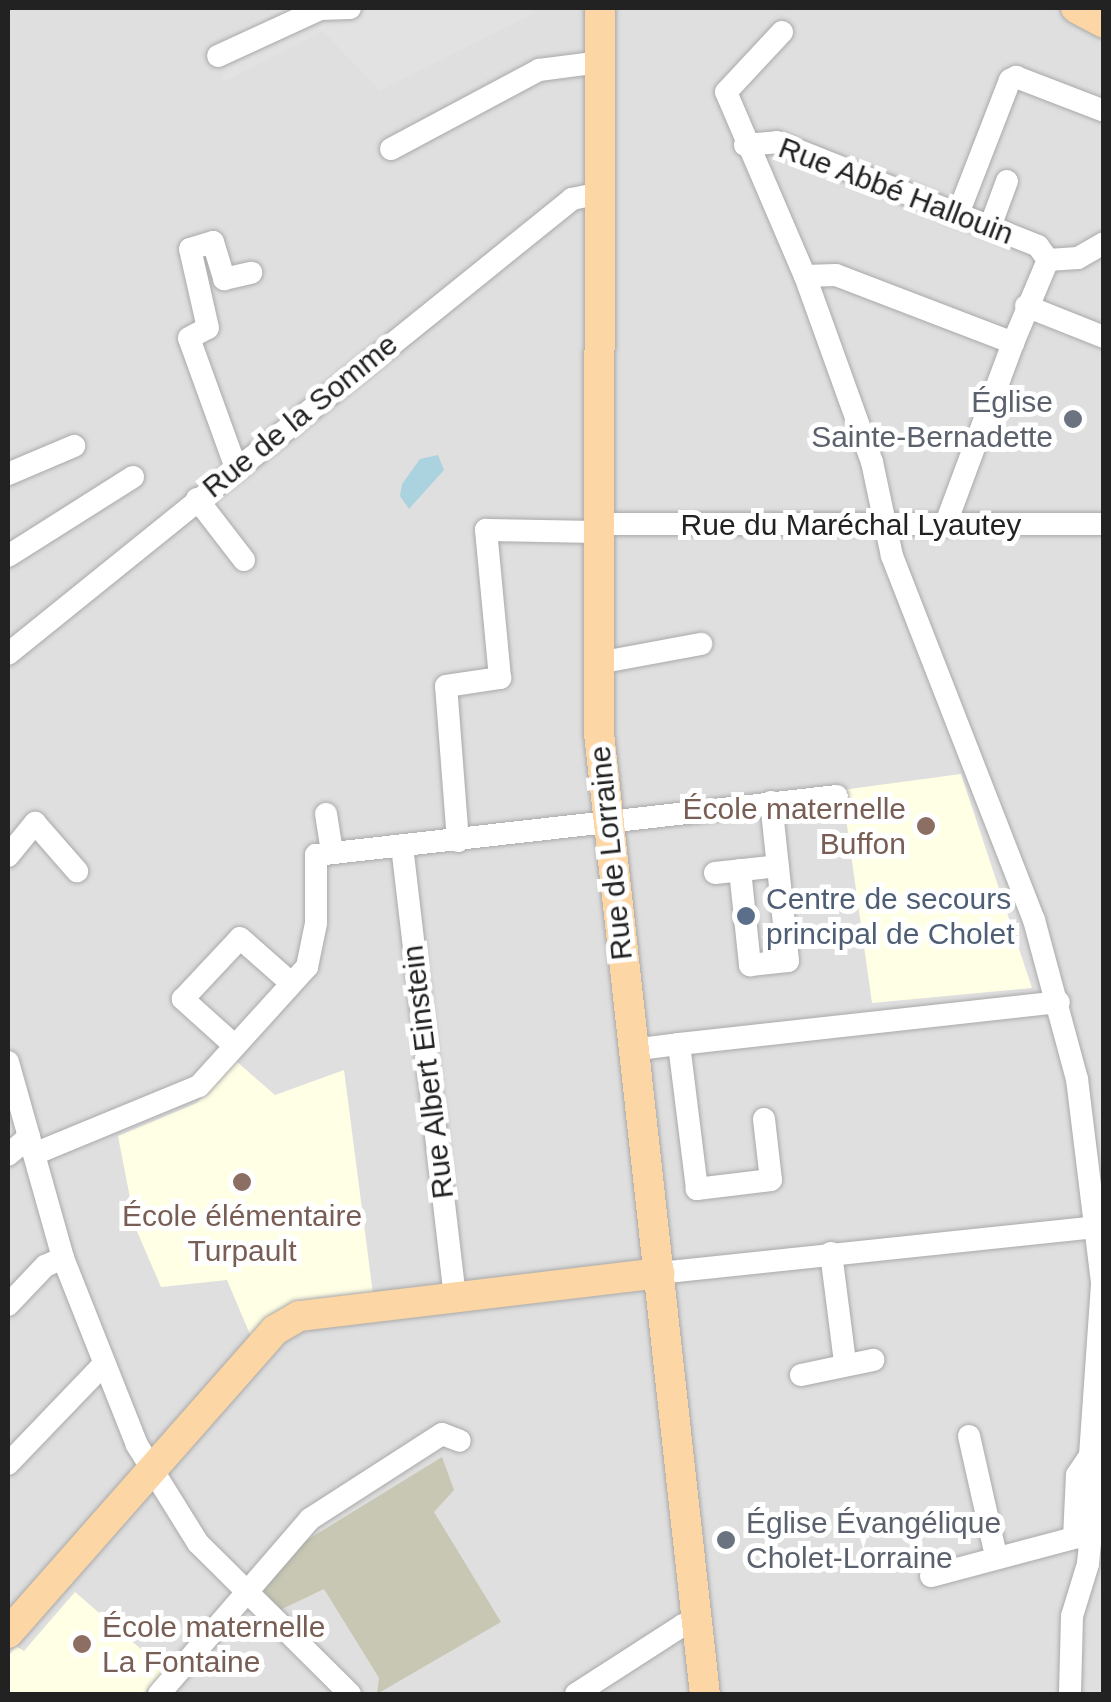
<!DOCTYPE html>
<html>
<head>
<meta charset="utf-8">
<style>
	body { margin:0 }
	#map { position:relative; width:1111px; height:1702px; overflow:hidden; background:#f2efe9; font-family:Helvetica,sans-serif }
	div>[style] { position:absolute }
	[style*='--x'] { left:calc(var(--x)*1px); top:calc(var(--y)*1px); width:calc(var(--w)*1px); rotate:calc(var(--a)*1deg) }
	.residential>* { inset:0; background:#e0dfdf; transform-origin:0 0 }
	.education>* { inset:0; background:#ffffe5 }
	.construction>* { inset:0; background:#c7c7b4 }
	.parking>* { inset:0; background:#e2e2e2 }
	.water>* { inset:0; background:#aad3df }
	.roads { filter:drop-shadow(0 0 2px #a9a9a9) drop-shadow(0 0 2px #a9a9a9) }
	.minor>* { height:22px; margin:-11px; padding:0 11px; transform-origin:11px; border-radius:11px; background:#fff }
	.major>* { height:30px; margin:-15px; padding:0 15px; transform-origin:15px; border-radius:15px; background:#fcd6a4 }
	.dots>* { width:28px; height:28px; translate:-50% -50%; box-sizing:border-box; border:5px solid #fff; border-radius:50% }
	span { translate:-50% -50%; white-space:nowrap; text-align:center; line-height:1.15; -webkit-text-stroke:10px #fff; paint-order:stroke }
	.street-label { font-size:30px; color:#222 }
	.worship-label { font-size:30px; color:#5b616d }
	.right { translate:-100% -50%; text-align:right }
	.left { translate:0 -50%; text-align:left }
	.education-label { font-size:30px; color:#785e54 }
	.service-label { font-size:30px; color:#4e5e75 }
	.frame { position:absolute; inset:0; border:10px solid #222; pointer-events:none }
</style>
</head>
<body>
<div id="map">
	<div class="residential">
		<i style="left:8px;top:8px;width:1095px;height:1686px"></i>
	</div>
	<div class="education">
		<i style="clip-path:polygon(961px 774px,1032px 988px,872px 1003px,842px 790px)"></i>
		<i style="clip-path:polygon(236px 1061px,275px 1095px,344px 1070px,373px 1294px,252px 1339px,227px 1280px,161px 1287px,136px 1229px,118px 1136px,197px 1103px)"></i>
		<i style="clip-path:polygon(75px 1592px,165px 1670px,143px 1694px,8px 1694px,8px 1657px,16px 1646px,24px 1651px)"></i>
	</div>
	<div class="construction">
		<i style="clip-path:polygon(442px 1457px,454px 1490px,434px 1512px,501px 1622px,377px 1694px,379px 1678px,324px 1589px,278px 1611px,260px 1589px,299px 1545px)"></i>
	</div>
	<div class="parking">
		<i style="clip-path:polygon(279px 8px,532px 8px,535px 13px,380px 91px,323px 31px,221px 83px,234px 42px,230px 33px)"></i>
	</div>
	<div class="water">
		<i style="clip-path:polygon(438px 455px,444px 470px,409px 509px,400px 496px,402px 484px,420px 459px)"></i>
	</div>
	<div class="roads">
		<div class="minor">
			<i style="--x:782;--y:32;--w:82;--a:133"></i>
			<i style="--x:726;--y:92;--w:200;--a:66.8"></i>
			<i style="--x:805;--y:276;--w:198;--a:70.2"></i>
			<i style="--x:872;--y:462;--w:96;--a:78"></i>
			<i style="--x:892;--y:556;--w:391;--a:68.7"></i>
			<i style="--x:1034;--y:920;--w:165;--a:74.9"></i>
			<i style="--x:1077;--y:1079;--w:207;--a:83"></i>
			<i style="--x:1102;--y:1284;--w:172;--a:94"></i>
			<i style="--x:1090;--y:1456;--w:27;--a:77"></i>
			<i style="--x:1096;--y:1482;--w:82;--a:95.6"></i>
			<i style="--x:1088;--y:1564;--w:54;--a:107.1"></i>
			<i style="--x:1072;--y:1616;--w:78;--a:91.5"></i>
			<i style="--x:218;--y:56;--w:112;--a:-24.7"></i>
			<i style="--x:320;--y:9;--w:30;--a:-2"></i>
			<i style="--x:745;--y:145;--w:32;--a:-5"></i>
			<i style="--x:777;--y:142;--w:281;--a:21.7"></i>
			<i style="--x:1038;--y:246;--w:17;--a:54"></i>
			<i style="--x:1048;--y:260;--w:90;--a:112.9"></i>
			<i style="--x:391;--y:149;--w:168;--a:-28.1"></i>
			<i style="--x:539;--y:70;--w:63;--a:-7.4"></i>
			<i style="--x:958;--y:214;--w:144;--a:-68.8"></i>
			<i style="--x:1010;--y:80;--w:7;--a:-27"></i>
			<i style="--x:1016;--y:77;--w:94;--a:21.1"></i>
			<i style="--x:990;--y:227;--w:49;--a:-69.7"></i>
			<i style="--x:1048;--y:260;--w:30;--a:-4"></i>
			<i style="--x:1078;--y:258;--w:30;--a:-30"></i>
			<i style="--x:805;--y:276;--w:31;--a:-2"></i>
			<i style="--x:836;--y:275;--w:190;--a:21"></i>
			<i style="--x:1013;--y:343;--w:195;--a:110.4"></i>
			<i style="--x:1026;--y:306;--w:84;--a:21.7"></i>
			<i style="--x:236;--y:468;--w:138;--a:-109.9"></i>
			<i style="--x:189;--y:338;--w:21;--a:-28"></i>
			<i style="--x:208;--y:328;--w:81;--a:-102.8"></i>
			<i style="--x:190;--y:249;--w:24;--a:-17"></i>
			<i style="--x:213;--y:242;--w:39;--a:73"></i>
			<i style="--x:224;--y:279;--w:28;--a:-13"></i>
			<i style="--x:8;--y:474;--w:72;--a:-23"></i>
			<i style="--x:197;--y:499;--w:77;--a:52.4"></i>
			<i style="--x:599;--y:524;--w:505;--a:0"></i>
			<i style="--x:8;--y:556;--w:148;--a:-32.3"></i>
			<i style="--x:8;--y:654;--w:725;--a:-38.89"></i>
			<i style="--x:572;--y:199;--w:29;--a:-12"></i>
			<i style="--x:598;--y:663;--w:105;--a:-10.5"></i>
			<i style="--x:326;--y:814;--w:39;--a:81"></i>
			<i style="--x:458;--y:841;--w:155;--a:-94.4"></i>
			<i style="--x:446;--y:686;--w:55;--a:-8.4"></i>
			<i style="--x:500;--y:678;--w:149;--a:-95.4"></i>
			<i style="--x:486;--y:530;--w:113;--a:1"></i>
			<i style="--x:402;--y:846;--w:455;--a:83.3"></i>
			<i style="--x:8;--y:856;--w:43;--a:-50.7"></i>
			<i style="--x:35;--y:823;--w:64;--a:48.8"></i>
			<i style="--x:740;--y:870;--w:96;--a:84"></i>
			<i style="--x:750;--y:965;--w:38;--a:-6"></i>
			<i style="--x:788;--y:961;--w:160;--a:-96.1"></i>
			<i style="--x:715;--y:873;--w:63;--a:-6.3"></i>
			<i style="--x:234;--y:1045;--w:69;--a:-138"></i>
			<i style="--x:183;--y:999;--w:83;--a:-46.9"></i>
			<i style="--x:240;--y:938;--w:68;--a:41.4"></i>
			<i style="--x:632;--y:1050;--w:47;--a:-7.3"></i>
			<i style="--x:8;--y:1062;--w:204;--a:74.3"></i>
			<i style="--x:63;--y:1258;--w:201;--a:68.4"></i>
			<i style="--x:137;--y:1445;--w:115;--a:58.1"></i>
			<i style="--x:198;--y:1543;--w:214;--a:44.8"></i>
			<i style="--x:764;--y:1119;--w:61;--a:83.5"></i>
			<i style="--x:771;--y:1180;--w:75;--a:173.1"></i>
			<i style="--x:697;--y:1189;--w:146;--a:-97.1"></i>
			<i style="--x:679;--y:1044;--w:382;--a:-6.3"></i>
			<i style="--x:34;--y:1154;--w:178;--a:-22.4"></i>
			<i style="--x:199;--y:1086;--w:161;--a:-47.8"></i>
			<i style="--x:307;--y:967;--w:45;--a:-78.4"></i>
			<i style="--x:316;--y:923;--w:68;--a:-90"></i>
			<i style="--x:316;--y:855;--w:524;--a:-6.46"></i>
			<i style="--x:8;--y:1155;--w:28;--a:-41"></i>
			<i style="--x:831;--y:1253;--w:111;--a:82.7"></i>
			<i style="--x:659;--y:1273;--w:447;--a:-6"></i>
			<i style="--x:8;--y:1305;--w:54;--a:-46.5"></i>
			<i style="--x:45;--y:1266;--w:20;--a:-24"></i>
			<i style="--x:801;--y:1375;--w:74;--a:-11.8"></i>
			<i style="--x:969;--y:1436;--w:123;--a:77.3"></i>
			<i style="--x:8;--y:1464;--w:134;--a:-46.2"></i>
			<i style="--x:1074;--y:1538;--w:63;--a:-87.3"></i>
			<i style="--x:1077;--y:1475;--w:23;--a:-56"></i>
			<i style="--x:931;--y:1576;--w:163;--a:-14.9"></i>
			<i style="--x:159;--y:1694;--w:231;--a:-49.2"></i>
			<i style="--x:310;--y:1519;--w:157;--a:-32.8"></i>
			<i style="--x:442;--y:1434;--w:19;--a:21"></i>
			<i style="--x:576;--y:1694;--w:127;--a:-32.8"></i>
			<i style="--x:683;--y:1625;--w:12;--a:-5"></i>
		</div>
		<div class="major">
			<i style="--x:600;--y:8;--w:725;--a:90.08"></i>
			<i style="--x:599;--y:733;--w:967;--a:83.71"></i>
			<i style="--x:1076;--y:8;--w:32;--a:28"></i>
			<i style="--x:8;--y:1633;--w:404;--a:-48.6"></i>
			<i style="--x:275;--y:1330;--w:28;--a:-30"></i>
			<i style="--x:299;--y:1316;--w:363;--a:-6.8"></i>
		</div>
	</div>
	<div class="dots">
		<i style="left:1073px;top:419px;background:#6b7280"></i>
		<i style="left:926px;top:826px;background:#8d6e63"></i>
		<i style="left:746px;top:916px;background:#5c6f8a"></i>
		<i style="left:242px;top:1182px;background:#8d6e63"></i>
		<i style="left:726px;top:1540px;background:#6b7280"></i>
		<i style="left:82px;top:1644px;background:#8d6e63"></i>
	</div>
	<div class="street-label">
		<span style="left:896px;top:191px;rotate:21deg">Rue Abbé Hallouin</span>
		<span style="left:300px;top:416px;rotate:-39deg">Rue de la Somme</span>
		<span style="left:851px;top:525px">Rue du Maréchal Lyautey</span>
		<span style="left:611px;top:853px;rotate:-96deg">Rue de Lorraine</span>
		<span style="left:428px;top:1072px;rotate:-97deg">Rue Albert Einstein</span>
	</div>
	<div class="worship-label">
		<span class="right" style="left:1053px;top:419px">Église<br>Sainte-Bernadette</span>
		<span class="left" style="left:746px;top:1540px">Église Évangélique<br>Cholet-Lorraine</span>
	</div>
	<div class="education-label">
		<span class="right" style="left:906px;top:826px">École maternelle<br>Buffon</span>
		<span style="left:242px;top:1233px">École élémentaire<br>Turpault</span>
		<span class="left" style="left:102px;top:1644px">École maternelle<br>La Fontaine</span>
	</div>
	<div class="service-label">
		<span class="left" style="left:766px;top:916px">Centre de secours<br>principal de Cholet</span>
	</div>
	<div class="frame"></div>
</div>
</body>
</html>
